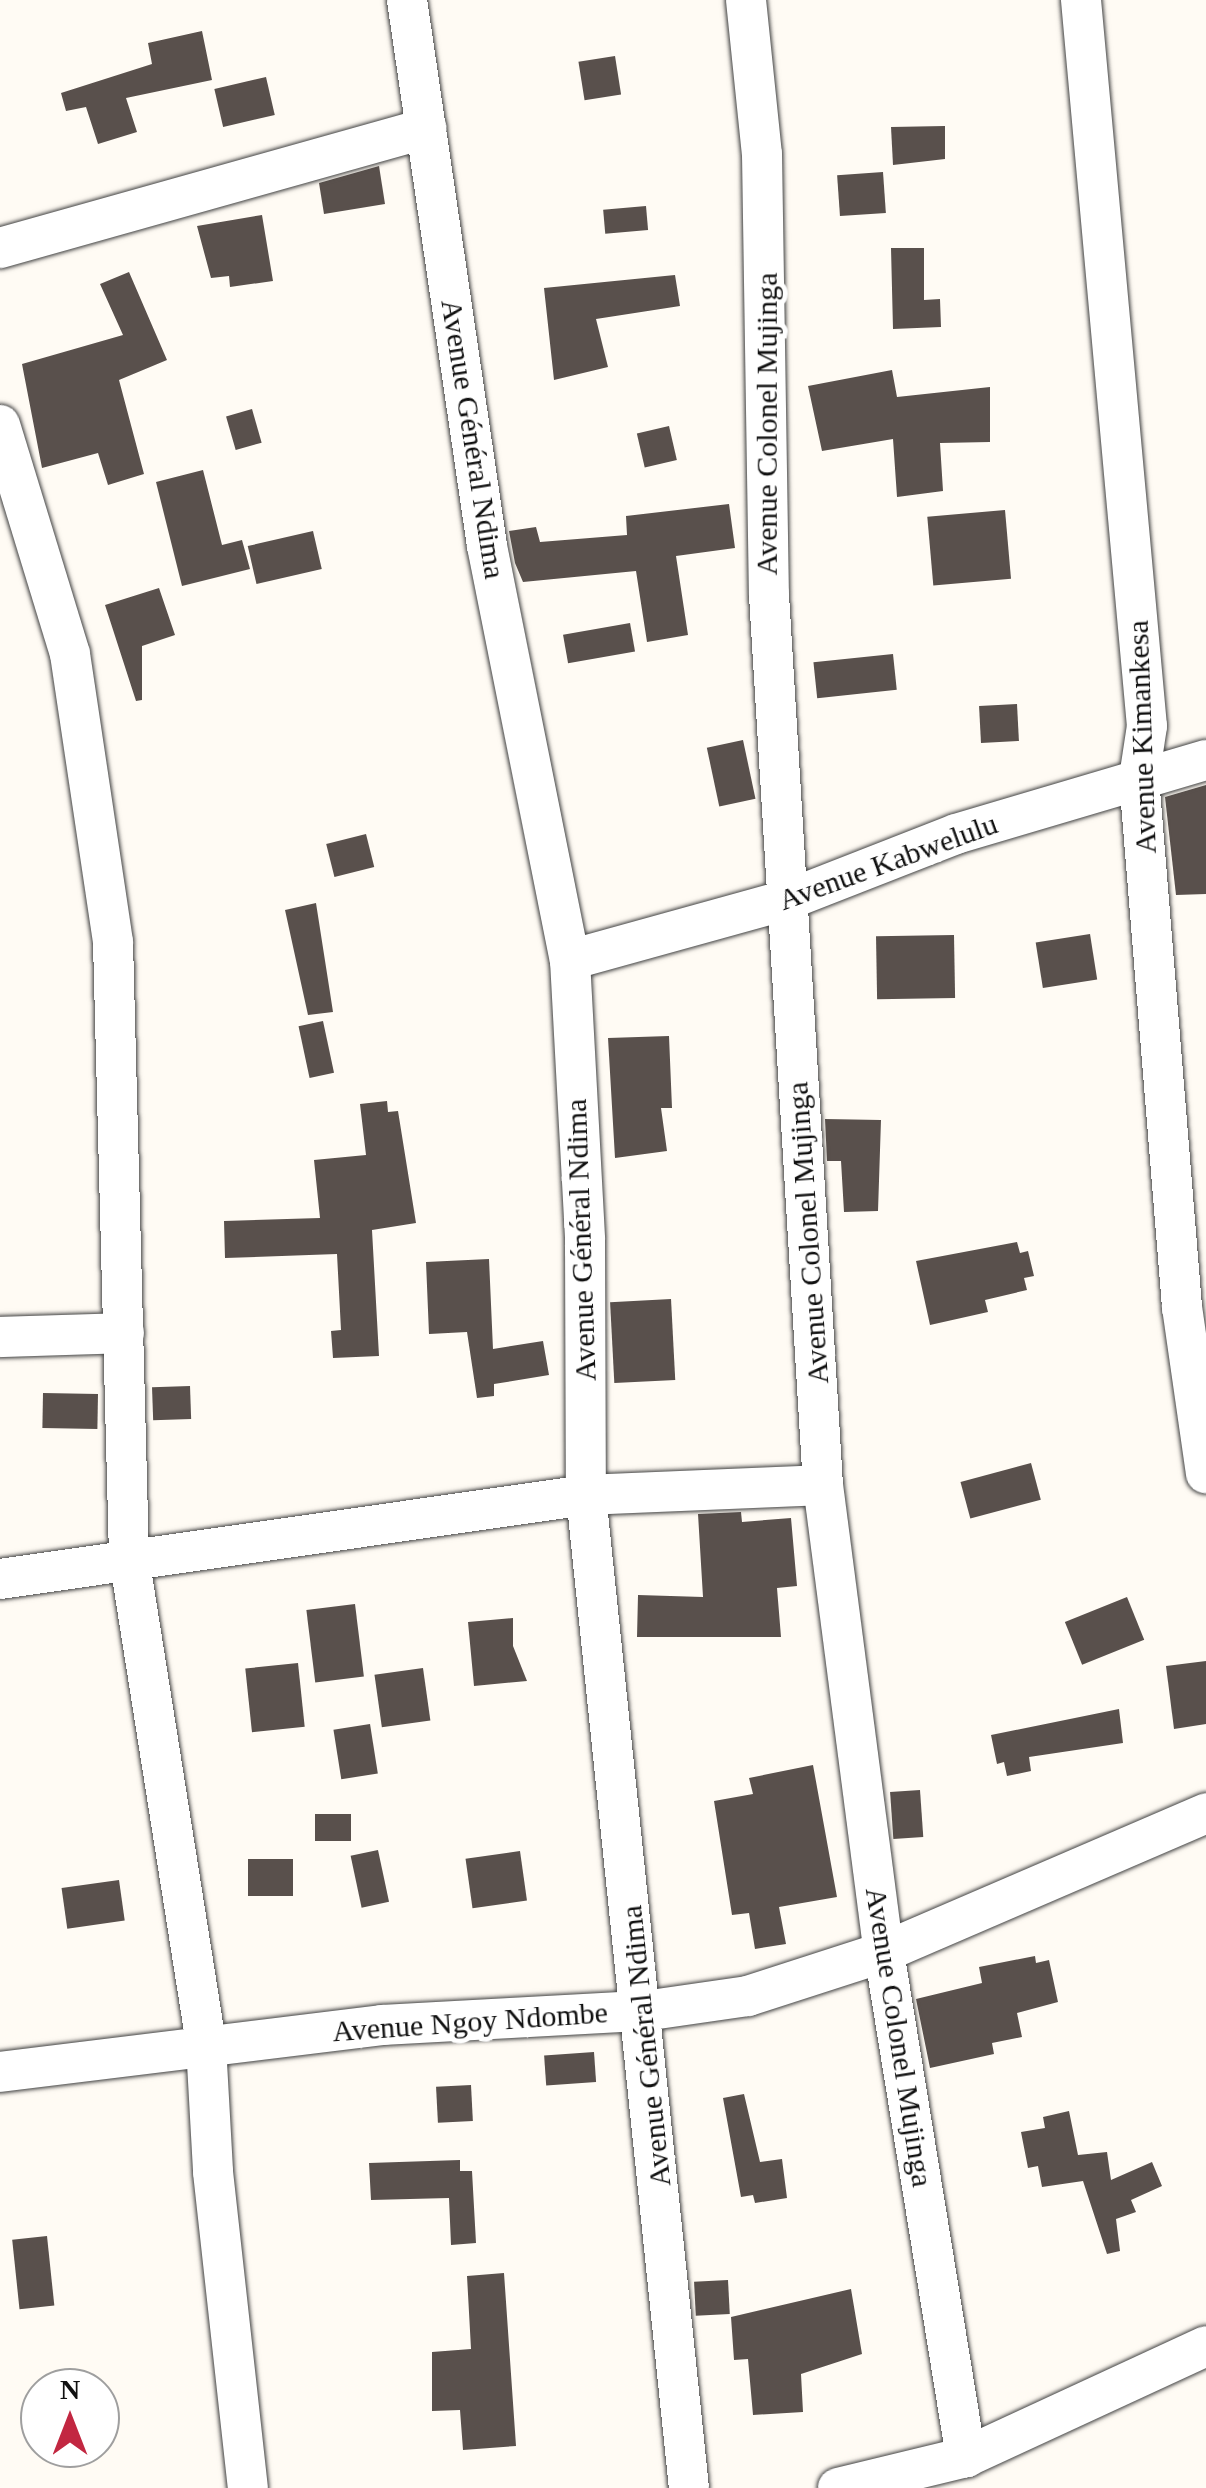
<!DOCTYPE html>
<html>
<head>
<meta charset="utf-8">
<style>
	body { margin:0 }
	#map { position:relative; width:1206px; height:2488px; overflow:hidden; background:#fffbf4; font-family:"Times New Roman",serif }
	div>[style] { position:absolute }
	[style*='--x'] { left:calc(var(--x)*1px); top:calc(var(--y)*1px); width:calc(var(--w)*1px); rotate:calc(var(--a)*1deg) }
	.building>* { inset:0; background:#59504c; transform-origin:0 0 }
	.roads { filter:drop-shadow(0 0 2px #434343) drop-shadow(0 0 2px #434343) }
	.street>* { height:40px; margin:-20px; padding:0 20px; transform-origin:20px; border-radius:20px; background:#fff }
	span { translate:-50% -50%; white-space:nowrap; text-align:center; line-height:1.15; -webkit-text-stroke:10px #fff; paint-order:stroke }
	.street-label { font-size:30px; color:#101010 }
	.north { position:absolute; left:20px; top:2368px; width:100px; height:100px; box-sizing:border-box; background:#fff; border:2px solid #9f9f9f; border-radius:50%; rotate:0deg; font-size:28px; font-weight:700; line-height:40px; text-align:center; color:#101010 }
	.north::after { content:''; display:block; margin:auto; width:35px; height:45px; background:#c22741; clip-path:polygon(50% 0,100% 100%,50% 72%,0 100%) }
</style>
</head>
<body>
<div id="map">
	<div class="building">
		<i style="clip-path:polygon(202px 31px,212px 80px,126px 98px,137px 132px,98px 144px,86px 107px,66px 111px,61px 93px,152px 64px,148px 43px)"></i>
		<i style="left:615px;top:56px;width:39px;height:37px;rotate:81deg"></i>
		<i style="left:266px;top:77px;width:39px;height:53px;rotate:77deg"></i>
		<i style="clip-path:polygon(945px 126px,945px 159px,893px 165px,891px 127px)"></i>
		<i style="clip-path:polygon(379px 166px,385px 204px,324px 214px,319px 183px)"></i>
		<i style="left:883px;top:172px;width:41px;height:46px;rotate:86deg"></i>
		<i style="left:646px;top:206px;width:24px;height:43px;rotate:85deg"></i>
		<i style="clip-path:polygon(262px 215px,273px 281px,230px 287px,229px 276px,211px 278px,197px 226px)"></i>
		<i style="clip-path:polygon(891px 248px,924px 248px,924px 300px,940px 299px,941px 327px,893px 329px)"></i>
		<i style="clip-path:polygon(129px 272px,167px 360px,119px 380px,144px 474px,108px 485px,98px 453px,42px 468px,22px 364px,123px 335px,100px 284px)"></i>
		<i style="clip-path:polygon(675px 275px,680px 306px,596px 319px,608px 367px,554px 380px,544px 288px)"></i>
		<i style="clip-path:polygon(892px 370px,897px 397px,990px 387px,990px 442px,940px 443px,943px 491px,897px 497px,893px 439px,822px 451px,808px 386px)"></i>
		<i style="left:252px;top:409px;width:35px;height:27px;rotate:74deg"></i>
		<i style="left:669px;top:426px;width:35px;height:33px;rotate:77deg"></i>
		<i style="clip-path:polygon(203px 470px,222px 545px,242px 540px,250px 569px,182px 586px,156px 482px)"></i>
		<i style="clip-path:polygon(729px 504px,735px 548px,676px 556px,688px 635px,647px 642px,636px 571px,523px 582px,515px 563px,509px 531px,536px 527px,540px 542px,627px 535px,626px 516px)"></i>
		<i style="left:1005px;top:510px;width:69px;height:78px;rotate:85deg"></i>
		<i style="left:313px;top:531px;width:39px;height:67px;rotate:77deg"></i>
		<i style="clip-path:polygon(159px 588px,175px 635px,142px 646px,142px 700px,136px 701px,105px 605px)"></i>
		<i style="left:630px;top:623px;width:29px;height:68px;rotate:80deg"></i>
		<i style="left:893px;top:654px;width:36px;height:80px;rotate:84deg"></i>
		<i style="left:1017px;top:704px;width:37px;height:38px;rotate:87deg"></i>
		<i style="left:743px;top:740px;width:60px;height:37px;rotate:78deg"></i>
		<i style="clip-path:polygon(1206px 785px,1206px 894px,1176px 895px,1165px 797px)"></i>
		<i style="left:366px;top:834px;width:34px;height:41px;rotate:76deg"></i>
		<i style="clip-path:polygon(316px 903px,333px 1012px,308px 1015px,285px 910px)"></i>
		<i style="left:1090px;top:934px;width:46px;height:55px;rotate:81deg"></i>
		<i style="left:954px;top:935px;width:63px;height:78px;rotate:89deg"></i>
		<i style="left:323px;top:1021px;width:53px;height:25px;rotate:78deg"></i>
		<i style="clip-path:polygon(669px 1036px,672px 1108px,661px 1108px,667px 1151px,615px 1158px,608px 1038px)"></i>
		<i style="clip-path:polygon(387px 1101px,388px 1112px,398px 1111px,416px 1223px,372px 1230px,379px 1356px,333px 1358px,331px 1331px,341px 1330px,337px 1254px,225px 1258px,224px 1221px,320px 1218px,314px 1160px,366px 1155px,360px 1104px)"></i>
		<i style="clip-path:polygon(825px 1119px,881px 1120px,878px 1211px,844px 1212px,841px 1161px,827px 1161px)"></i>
		<i style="clip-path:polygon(1017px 1242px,1020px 1253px,1028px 1251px,1034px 1276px,1024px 1278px,1027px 1290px,985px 1300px,988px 1312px,930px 1325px,916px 1261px)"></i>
		<i style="clip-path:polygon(489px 1259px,493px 1349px,543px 1341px,549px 1375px,494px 1384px,494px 1396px,477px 1398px,467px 1332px,429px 1334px,426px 1262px)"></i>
		<i style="left:671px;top:1299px;width:81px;height:61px;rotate:87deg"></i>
		<i style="left:190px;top:1386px;width:33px;height:38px;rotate:88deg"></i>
		<i style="left:43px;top:1393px;width:55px;height:35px;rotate:1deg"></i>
		<i style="left:1031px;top:1463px;width:38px;height:73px;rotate:75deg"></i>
		<i style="clip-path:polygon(741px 1512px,742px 1522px,791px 1518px,797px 1586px,777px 1588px,781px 1637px,637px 1637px,638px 1595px,703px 1597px,698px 1514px)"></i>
		<i style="left:1127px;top:1597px;width:46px;height:67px;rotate:68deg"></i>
		<i style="left:355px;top:1604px;width:73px;height:49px;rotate:83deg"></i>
		<i style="clip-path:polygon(513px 1618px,513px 1646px,527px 1681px,474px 1686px,468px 1622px)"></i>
		<i style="clip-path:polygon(1206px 1661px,1206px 1724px,1174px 1729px,1166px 1666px)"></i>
		<i style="left:298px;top:1663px;width:64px;height:53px;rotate:84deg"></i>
		<i style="left:423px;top:1668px;width:53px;height:49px;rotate:82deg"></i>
		<i style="clip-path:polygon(1119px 1709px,1123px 1743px,1029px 1757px,1031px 1771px,1007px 1776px,1004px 1762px,997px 1764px,991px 1735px)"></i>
		<i style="left:370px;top:1724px;width:50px;height:37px;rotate:81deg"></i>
		<i style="clip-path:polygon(813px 1765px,837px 1897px,779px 1907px,786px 1944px,755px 1949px,749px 1913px,732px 1915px,714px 1801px,753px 1794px,749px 1778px)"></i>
		<i style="left:920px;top:1790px;width:47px;height:30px;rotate:86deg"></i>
		<i style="left:351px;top:1814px;width:27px;height:36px;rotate:90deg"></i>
		<i style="left:378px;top:1850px;width:53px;height:28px;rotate:78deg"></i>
		<i style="left:520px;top:1851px;width:50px;height:55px;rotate:82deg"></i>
		<i style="left:248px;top:1859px;width:45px;height:37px"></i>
		<i style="left:119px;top:1880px;width:41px;height:58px;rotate:82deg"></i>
		<i style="clip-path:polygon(1035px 1956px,1036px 1963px,1049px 1960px,1058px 2002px,1017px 2013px,1022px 2037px,992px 2043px,994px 2054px,930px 2068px,916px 1999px,982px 1983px,979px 1967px)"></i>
		<i style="left:594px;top:2052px;width:30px;height:50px;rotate:86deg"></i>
		<i style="left:471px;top:2085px;width:36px;height:35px;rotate:87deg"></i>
		<i style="clip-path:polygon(744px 2094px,760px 2162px,782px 2159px,787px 2198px,755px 2203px,753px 2195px,741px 2197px,723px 2098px)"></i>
		<i style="clip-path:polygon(1069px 2111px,1078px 2155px,1107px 2152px,1111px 2180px,1152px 2162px,1162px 2186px,1131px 2200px,1136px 2212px,1116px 2219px,1120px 2251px,1107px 2254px,1083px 2181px,1042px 2187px,1038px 2166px,1028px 2168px,1021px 2132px,1045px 2128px,1043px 2117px)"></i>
		<i style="clip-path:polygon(460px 2160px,460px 2171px,472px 2171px,476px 2243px,451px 2245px,449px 2198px,371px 2200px,369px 2163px)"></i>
		<i style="left:47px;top:2236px;width:70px;height:35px;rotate:84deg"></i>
		<i style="clip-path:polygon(504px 2273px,516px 2446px,463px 2450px,460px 2410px,432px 2411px,432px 2352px,471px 2349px,467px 2276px)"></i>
		<i style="left:728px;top:2280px;width:34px;height:34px;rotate:87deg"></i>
		<i style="clip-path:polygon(851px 2289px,862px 2354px,801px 2374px,803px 2412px,753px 2415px,748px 2359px,734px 2360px,731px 2317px)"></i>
	</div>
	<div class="roads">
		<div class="street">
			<i style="--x:407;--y:0;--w:552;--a:81.66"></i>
			<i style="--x:487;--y:546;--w:422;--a:78.7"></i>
			<i style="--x:570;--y:960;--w:280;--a:86.9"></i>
			<i style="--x:585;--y:1240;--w:255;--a:89.8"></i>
			<i style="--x:586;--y:1495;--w:998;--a:84.08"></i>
			<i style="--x:746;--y:0;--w:155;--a:84.1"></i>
			<i style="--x:762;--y:154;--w:441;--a:89.1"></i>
			<i style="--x:769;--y:595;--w:892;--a:86.53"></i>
			<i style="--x:823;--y:1485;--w:471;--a:82.6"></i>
			<i style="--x:884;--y:1952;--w:512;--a:80.78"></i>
			<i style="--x:1081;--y:0;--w:729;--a:84.81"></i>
			<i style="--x:1147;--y:726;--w:53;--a:98.7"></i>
			<i style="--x:1139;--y:778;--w:531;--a:85.35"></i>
			<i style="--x:1182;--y:1307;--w:168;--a:81.8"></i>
			<i style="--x:0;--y:248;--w:443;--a:-15.7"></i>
			<i style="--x:0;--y:425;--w:239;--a:73"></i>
			<i style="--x:70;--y:654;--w:291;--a:81.5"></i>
			<i style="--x:113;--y:942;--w:615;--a:88.51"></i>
			<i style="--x:129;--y:1557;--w:494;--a:81"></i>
			<i style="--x:206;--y:2045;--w:127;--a:86.8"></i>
			<i style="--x:213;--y:2172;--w:318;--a:83.7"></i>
			<i style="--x:570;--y:960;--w:225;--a:-15.5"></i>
			<i style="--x:787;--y:900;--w:181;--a:-21.3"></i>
			<i style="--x:956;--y:834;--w:261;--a:-16.5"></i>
			<i style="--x:0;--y:1337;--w:124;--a:-1.8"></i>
			<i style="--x:0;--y:1579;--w:592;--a:-8.16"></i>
			<i style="--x:586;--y:1495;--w:237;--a:-2.4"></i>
			<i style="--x:0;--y:2072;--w:385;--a:-7"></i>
			<i style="--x:382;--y:2025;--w:262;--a:-3.1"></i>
			<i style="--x:644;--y:2011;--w:105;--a:-8.2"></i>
			<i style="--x:748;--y:1996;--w:143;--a:-17.9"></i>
			<i style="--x:884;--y:1952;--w:351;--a:-23.3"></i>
			<i style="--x:838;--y:2488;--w:132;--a:-13.6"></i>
			<i style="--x:966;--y:2457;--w:264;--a:-24.8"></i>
		</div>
	</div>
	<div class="street-label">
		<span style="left:767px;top:424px;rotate:-90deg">Avenue Colonel Mujinga</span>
		<span style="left:473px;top:439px;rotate:81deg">Avenue Général Ndima</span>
		<span style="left:1142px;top:737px;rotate:-92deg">Avenue Kimankesa</span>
		<span style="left:888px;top:862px;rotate:-20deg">Avenue Kabwelulu</span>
		<span style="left:808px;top:1233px;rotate:-94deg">Avenue Colonel Mujinga</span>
		<span style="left:581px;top:1240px;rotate:-92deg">Avenue Général Ndima</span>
		<span style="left:470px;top:2022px;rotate:-4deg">Avenue Ngoy Ndombe</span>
		<span style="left:899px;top:2037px;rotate:81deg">Avenue Colonel Mujinga</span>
		<span style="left:646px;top:2046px;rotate:-96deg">Avenue Général Ndima</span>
	</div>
	<div class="north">N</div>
</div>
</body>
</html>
